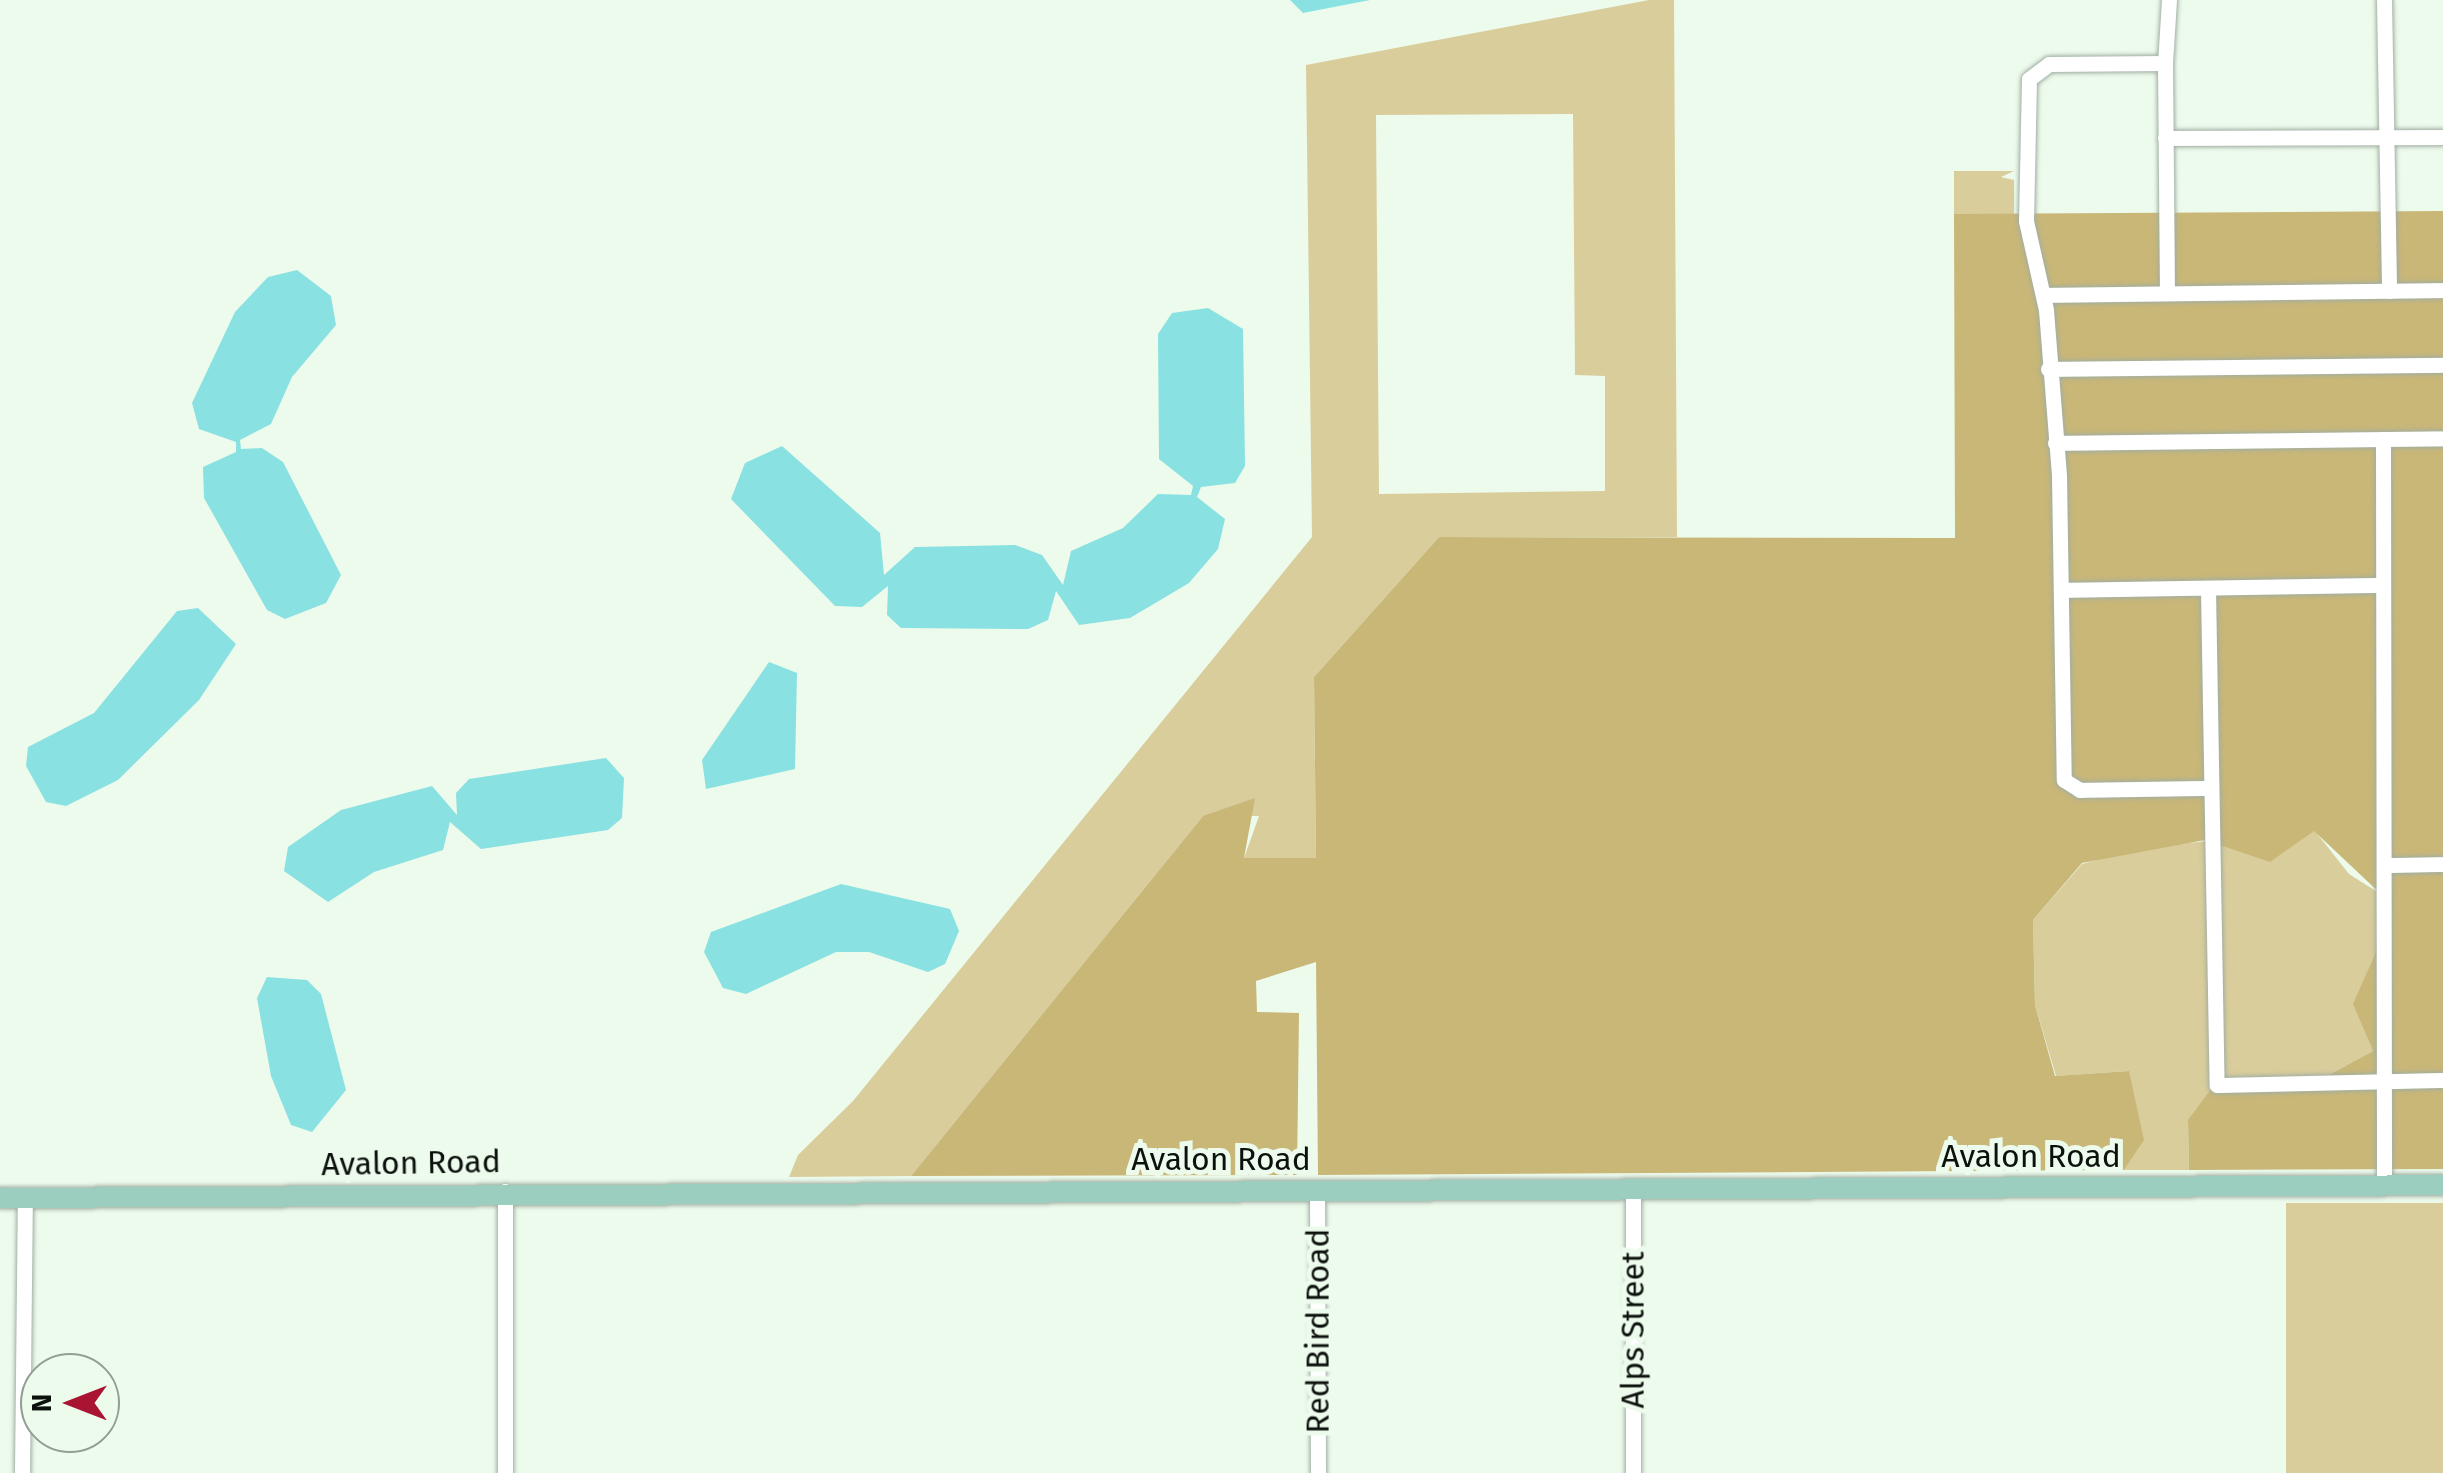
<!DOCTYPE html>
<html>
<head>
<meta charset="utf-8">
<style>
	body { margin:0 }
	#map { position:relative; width:2443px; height:1473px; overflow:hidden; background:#edfbed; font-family:"Fira Sans",sans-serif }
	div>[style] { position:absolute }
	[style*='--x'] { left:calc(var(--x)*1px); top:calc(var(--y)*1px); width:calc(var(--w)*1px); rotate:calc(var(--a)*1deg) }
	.green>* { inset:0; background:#dacd9c; transform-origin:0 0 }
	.forest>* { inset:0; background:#c9b778 }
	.water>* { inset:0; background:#89e1e2 }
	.roads { filter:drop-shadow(0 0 2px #a1aea2) drop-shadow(0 0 2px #a1aea2) }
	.minor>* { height:15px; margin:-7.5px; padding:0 7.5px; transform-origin:7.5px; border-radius:7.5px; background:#fff }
	.major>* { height:20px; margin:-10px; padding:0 10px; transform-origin:10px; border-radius:10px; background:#9bcebe }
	span { translate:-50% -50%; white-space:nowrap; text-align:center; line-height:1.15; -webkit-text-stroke:10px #edfbed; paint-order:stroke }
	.street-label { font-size:32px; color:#0d110d }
	.north { position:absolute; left:20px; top:1353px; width:100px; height:100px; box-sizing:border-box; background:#edfbed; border:2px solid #939d93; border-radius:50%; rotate:270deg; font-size:28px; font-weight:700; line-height:40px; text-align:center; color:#0d110d }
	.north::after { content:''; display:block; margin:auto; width:35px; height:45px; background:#aa1433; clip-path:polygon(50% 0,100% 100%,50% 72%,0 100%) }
</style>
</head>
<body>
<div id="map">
	<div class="green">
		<i style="clip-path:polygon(evenodd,1649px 0,1674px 0,1677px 537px,1439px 537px,1314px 677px,1316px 858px,1244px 858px,1259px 816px,1203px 816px,911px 1176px,789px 1177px,798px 1155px,853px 1101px,1312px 537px,1306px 65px,1649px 0,1573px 114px,1575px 375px,1605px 376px,1605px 491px,1379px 494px,1376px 115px,1573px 114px)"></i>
		<i style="clip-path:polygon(1954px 171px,2014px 171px,2001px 177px,2014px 180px,2014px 214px,1954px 214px)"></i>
		<i style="clip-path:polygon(2315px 831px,2349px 874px,2382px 895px,2375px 954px,2354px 1004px,2373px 1051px,2323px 1078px,2188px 1120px,2189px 1170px,2124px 1170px,2143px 1140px,2128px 1071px,2056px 1076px,2035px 1005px,2033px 920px,2082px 864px,2146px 847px)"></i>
		<i style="left:2286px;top:1203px;width:157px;height:270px"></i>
	</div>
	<div class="forest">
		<i style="clip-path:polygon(2443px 211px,2443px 1169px,2189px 1170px,2188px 1120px,2214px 1085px,2323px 1078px,2373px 1051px,2353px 1004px,2375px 954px,2382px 895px,2314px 831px,2270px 862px,2205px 840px,2082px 863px,2033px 920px,2035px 1005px,2055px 1076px,2129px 1071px,2144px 1140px,2124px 1170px,1318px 1175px,1316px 962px,1256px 981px,1257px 1012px,1299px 1013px,1297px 1175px,911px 1176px,1203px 816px,1255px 798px,1244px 858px,1316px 858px,1314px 677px,1439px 537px,1955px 538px,1954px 214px)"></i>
	</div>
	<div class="water">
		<i style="clip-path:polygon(1290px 0,1370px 0,1303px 13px)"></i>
		<i style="clip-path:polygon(297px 270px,331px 296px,336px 325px,292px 377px,271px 424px,240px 440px,241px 449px,262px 448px,283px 462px,341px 575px,326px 603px,285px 619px,267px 610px,204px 498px,203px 467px,236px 452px,236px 442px,199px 429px,192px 403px,235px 312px,268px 277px)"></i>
		<i style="clip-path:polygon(1208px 308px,1243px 329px,1245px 466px,1235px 483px,1201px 487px,1197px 497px,1225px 519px,1218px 549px,1189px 583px,1130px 618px,1079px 625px,1056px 591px,1048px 620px,1028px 629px,901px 628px,887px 615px,888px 586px,862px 607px,835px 606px,731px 499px,745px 463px,782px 446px,880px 533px,884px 575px,915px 547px,1015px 545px,1042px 555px,1063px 585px,1071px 551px,1123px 528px,1158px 494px,1191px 495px,1193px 486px,1159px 459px,1158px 334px,1172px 313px)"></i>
		<i style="clip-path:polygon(198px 608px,236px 644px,199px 700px,118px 780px,66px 806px,46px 802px,26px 766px,28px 747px,94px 713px,177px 611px)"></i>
		<i style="clip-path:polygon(769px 662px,797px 673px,795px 769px,706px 789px,702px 760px)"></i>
		<i style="clip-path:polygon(606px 758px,624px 778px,622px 818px,608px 830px,481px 849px,450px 822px,443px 850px,374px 872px,328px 902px,284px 871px,288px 847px,341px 810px,432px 786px,457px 815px,456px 793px,469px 779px)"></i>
		<i style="clip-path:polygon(841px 884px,950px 909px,959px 931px,945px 964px,928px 972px,869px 952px,836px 952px,746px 994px,723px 988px,704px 952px,711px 932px)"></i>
		<i style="clip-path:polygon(267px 977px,307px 980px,321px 994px,346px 1090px,312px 1132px,291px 1125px,271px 1076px,257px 998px)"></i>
	</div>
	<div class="roads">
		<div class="minor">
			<i style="--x:2169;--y:0;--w:63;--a:93.6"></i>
			<i style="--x:2165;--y:63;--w:116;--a:179.5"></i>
			<i style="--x:2049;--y:64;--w:25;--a:143"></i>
			<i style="--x:2029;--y:79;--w:142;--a:91.2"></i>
			<i style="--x:2026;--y:221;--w:91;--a:77.3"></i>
			<i style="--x:2046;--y:310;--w:167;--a:85.5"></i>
			<i style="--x:2059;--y:476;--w:304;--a:89.1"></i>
			<i style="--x:2064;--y:780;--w:19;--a:32"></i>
			<i style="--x:2080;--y:790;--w:131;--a:-0.9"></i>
			<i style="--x:2384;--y:0;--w:291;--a:89"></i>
			<i style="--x:2165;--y:63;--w:230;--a:89.5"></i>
			<i style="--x:2165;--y:138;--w:278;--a:-0.2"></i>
			<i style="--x:2044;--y:295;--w:399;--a:-0.7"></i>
			<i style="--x:2048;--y:369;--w:395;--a:-0.6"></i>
			<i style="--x:2383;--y:439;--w:746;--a:89.92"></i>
			<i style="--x:2055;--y:443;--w:388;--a:-0.7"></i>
			<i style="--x:2062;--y:590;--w:320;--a:-0.9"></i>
			<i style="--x:2208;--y:590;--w:495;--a:89"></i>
			<i style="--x:2217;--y:1085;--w:226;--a:-1.3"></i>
			<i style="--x:2386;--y:865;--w:57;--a:-1"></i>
			<i style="--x:1633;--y:1187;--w:286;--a:90"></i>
			<i style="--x:1317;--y:1188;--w:285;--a:89.8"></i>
			<i style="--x:22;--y:1473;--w:275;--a:-89.4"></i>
			<i style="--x:505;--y:1473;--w:282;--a:-90"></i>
		</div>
		<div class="major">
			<i style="--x:0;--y:1198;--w:2443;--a:-0.3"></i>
		</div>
	</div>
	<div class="street-label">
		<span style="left:2031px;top:1156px">Avalon Road</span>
		<span style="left:1221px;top:1159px">Avalon Road</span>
		<span style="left:411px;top:1163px;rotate:-1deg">Avalon Road</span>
		<span style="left:1633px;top:1330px;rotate:-90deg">Alps Street</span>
		<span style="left:1318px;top:1331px;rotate:-90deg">Red Bird Road</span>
	</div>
	<div class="north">N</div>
</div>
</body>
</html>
